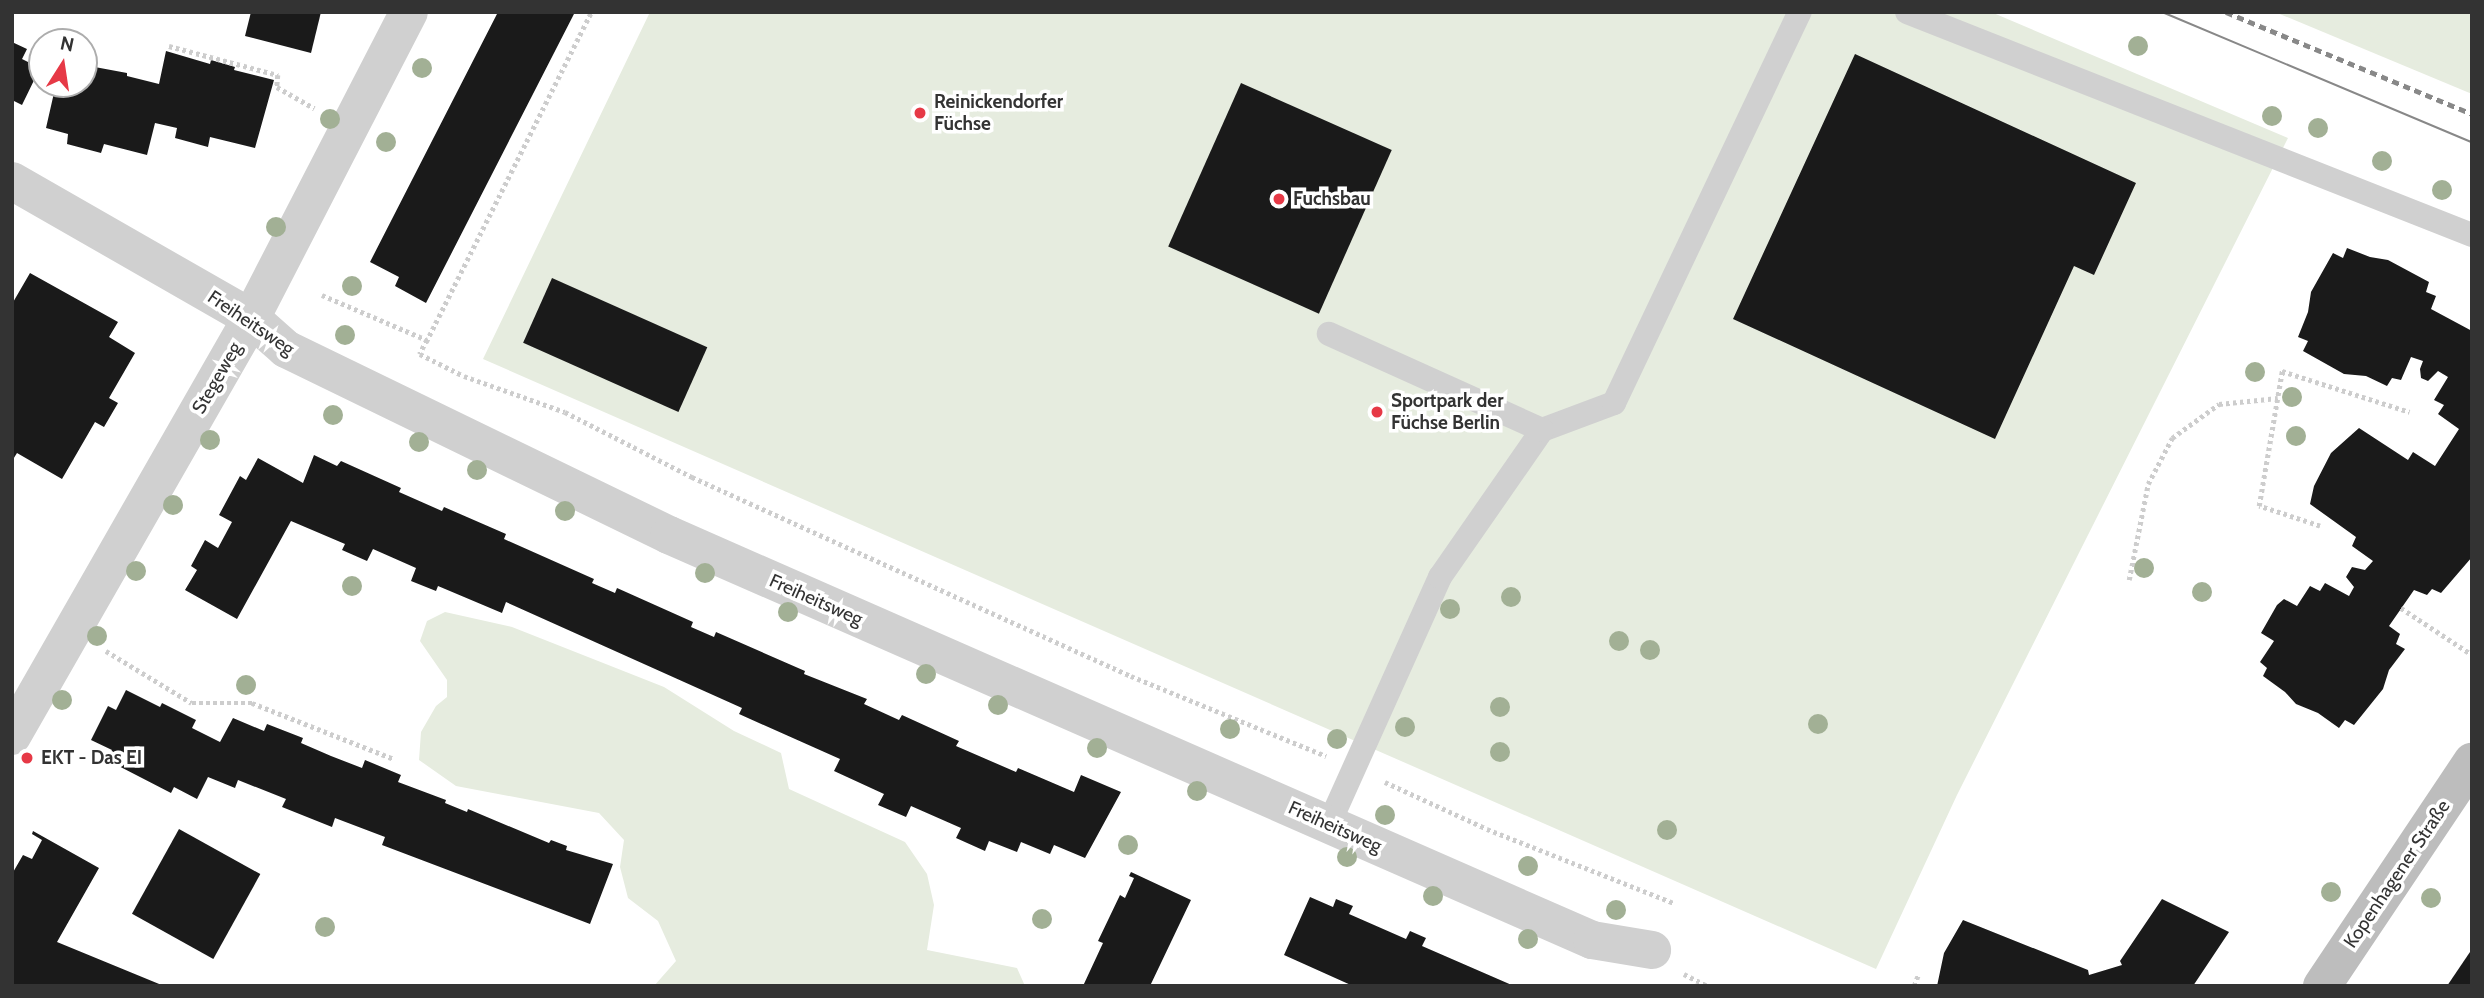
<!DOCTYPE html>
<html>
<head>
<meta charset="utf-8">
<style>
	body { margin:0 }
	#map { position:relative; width:2484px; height:998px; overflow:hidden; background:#fff; font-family:Cabin,sans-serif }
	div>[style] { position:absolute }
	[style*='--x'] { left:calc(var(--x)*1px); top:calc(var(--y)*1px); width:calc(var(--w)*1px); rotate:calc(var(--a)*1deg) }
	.green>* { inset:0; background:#e6ecdf }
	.building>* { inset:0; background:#1a1a1a; transform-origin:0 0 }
	.path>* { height:4.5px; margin-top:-2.25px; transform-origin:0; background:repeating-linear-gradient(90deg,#cdcdcd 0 3.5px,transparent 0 7px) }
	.service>* { height:24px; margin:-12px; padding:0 12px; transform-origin:12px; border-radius:12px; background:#d0d0d0 }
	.minor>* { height:38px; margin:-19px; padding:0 19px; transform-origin:19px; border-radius:19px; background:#d0d0d0 }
	.secondary>* { height:38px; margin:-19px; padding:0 19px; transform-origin:19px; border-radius:19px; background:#bdbdbd }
	.tram>* { height:2px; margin:-1px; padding:0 1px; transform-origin:1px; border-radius:1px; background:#888 }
	.rail>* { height:5px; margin-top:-2.5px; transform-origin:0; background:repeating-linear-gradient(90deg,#888 0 7px,transparent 0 12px) }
	.trees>* { width:20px; height:20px; margin:-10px; border-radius:50%; background:#a2b095 }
	.dots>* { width:19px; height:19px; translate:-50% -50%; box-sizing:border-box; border:4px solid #fff; border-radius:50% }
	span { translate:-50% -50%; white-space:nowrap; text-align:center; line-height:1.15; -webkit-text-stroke:7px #fff; paint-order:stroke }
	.poi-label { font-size:19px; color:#333; font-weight:700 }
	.left { translate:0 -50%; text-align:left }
	.street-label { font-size:19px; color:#333 }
	.frame { position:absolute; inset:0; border:14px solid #333; pointer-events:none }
	.north { position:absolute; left:28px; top:28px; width:70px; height:70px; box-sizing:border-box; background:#fff; border:2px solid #adadad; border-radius:50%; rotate:12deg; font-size:19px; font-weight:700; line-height:28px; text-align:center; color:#333 }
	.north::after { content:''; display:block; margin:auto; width:24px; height:32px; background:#e63946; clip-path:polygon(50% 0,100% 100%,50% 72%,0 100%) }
</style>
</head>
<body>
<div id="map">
	<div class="green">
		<i style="clip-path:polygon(650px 12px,1991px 12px,2288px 138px,1957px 795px,1876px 969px,483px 359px)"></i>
		<i style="clip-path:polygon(2275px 12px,2472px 12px,2472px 94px)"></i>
		<i style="clip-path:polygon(445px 612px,512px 627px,664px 687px,734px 731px,781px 753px,789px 789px,905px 842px,927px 874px,934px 905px,927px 950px,1017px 968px,1025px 986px,654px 986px,676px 961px,658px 921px,628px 898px,620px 867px,624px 840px,599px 813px,456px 786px,419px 760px,421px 732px,436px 706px,447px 697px,447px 680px,420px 641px,427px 621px)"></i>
	</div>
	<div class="building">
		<i style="clip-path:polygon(251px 12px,321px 12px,311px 53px,245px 36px)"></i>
		<i style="clip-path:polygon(498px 12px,575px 12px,426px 303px,395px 286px,399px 277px,370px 262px)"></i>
		<i style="clip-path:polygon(12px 42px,27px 49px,22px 59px,40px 68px,22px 105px,12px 100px)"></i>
		<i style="clip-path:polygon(166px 51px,210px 64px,211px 60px,235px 67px,234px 70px,274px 80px,255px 148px,210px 137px,208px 147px,175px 138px,177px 128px,155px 123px,147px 155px,104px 144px,101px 153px,67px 144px,68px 134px,46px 128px,56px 84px,84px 84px,84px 65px,127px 73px,127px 76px,159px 84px)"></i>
		<i style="clip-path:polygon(1855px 54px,2136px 183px,2094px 275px,2074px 266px,1995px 439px,1733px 319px)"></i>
		<i style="left:1241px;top:83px;width:165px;height:179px;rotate:24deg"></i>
		<i style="clip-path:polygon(2347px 248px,2370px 257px,2388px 260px,2429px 282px,2426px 292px,2436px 296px,2431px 309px,2472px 331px,2472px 557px,2441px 593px,2432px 589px,2427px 595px,2414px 590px,2389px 626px,2400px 634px,2396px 644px,2405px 649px,2389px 670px,2383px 689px,2354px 725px,2345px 720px,2339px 728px,2318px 713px,2296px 704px,2285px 692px,2263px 676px,2267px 668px,2260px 662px,2274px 641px,2261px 633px,2277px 605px,2284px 599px,2297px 606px,2310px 586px,2320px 591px,2325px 583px,2349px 596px,2354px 587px,2346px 577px,2352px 567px,2365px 570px,2373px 561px,2352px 546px,2356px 537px,2310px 504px,2314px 486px,2331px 453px,2359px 428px,2408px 460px,2413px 452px,2435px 466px,2459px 429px,2438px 414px,2444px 405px,2434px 400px,2448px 377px,2438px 371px,2428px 381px,2421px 378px,2420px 369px,2423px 361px,2411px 357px,2401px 380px,2392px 378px,2387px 386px,2366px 376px,2344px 374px,2303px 351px,2308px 341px,2298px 337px,2308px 312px,2311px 292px,2333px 253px,2343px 258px)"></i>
		<i style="clip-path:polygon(30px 273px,118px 322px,109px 337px,135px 353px,109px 398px,118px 403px,104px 427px,95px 422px,62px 479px,17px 453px,12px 461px,12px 304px)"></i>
		<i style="left:552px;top:278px;width:170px;height:71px;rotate:24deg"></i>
		<i style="clip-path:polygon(314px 455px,337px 466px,341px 461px,401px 488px,399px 492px,442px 511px,444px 507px,506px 534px,504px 539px,594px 579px,592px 583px,615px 593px,617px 588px,693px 622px,691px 627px,714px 637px,716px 632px,805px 671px,804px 674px,867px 699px,864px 704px,899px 720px,902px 715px,959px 741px,956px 746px,1016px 772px,1018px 768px,1074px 792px,1081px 775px,1121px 792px,1085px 858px,1054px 845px,1050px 854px,1021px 842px,1017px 852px,989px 841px,985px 851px,956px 838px,961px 828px,911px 806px,906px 817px,878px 805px,884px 794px,834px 771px,840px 759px,739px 714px,742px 708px,506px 602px,502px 613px,438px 586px,436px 591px,411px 581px,416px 568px,373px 549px,367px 561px,342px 550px,345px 544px,291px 521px,237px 619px,185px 590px,197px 570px,191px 566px,205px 540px,218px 548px,232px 522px,219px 515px,240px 476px,246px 480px,258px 458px,303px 483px)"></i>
		<i style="clip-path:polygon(126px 690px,160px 707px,162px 703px,196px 720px,192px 728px,220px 742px,233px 718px,264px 731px,267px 724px,303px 738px,301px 743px,331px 756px,362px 768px,365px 760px,401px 775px,398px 782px,446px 800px,445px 803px,467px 812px,468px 809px,549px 843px,551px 840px,567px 846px,566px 850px,613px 864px,590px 924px,382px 845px,385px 837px,335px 818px,332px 827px,282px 807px,286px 799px,238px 780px,235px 788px,208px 777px,197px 799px,174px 787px,171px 793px,107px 760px,112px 750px,91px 740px,108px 706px,116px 710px)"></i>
		<i style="left:179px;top:829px;width:93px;height:97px;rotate:29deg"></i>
		<i style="clip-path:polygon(33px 831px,99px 868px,57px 942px,164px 986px,12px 986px,12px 874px,23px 855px,32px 859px,42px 840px,32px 834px)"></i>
		<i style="clip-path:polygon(1131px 872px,1191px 900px,1150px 986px,1083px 986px,1103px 943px,1098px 941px,1120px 895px,1125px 898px,1134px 878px,1129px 876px)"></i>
		<i style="clip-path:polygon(1310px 897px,1333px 907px,1336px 899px,1353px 906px,1349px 914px,1406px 939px,1410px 931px,1426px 938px,1422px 946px,1514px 986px,1353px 986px,1284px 955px)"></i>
		<i style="clip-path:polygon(2162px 899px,2229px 932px,2193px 986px,1937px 986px,1944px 953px,1963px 920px,2088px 970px,2089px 975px,2122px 965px,2120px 961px)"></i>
		<i style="clip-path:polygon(2472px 949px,2472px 986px,2447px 986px)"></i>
	</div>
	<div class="path">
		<i style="--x:169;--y:46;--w:113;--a:14.9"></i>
		<i style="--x:278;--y:75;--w:12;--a:95"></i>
		<i style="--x:277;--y:87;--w:43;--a:29.6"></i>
		<i style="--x:322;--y:295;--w:114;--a:23.2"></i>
		<i style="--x:427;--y:340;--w:16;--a:117"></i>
		<i style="--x:420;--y:354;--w:49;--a:26.6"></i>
		<i style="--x:464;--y:376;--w:107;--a:19.6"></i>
		<i style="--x:565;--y:412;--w:143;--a:27.1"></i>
		<i style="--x:692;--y:477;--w:482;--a:24.4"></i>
		<i style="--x:1131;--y:676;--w:211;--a:22.3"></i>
		<i style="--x:426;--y:342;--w:369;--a:-63.4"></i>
		<i style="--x:2320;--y:526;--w:64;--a:-161.8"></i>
		<i style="--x:2259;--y:506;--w:137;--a:-80.3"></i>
		<i style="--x:2282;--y:371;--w:134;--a:17.8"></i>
		<i style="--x:2129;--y:580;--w:98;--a:-78.8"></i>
		<i style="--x:2148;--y:484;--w:52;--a:-62.4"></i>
		<i style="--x:2172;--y:438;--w:58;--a:-35.9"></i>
		<i style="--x:2219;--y:404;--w:59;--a:-5.8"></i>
		<i style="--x:2401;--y:608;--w:84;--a:33.3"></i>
		<i style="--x:106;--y:651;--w:100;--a:31.2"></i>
		<i style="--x:192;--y:703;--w:60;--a:0"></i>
		<i style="--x:252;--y:703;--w:153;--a:21.5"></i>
		<i style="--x:1385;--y:782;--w:112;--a:24.7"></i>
		<i style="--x:1487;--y:829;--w:201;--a:21.6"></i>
		<i style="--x:1684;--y:974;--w:27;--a:27"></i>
		<i style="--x:1914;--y:986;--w:12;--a:-70"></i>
	</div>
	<div class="service">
		<i style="--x:1907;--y:12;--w:607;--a:21.54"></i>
		<i style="--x:1542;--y:430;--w:77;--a:-20.6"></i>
		<i style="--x:1614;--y:403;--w:433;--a:-64.6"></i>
		<i style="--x:1329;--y:824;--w:271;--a:-65.8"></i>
		<i style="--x:1440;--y:577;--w:179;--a:-55.2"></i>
		<i style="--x:1542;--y:430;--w:234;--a:-155.7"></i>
	</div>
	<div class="minor">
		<i style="--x:12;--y:181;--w:275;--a:29.8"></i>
		<i style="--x:251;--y:318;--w:47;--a:41.5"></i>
		<i style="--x:286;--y:349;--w:426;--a:25.9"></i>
		<i style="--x:669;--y:535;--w:1008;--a:23.69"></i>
		<i style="--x:1592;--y:940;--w:61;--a:9.5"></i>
		<i style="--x:12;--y:736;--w:482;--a:-60.2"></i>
		<i style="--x:251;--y:318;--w:344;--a:-62.7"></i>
	</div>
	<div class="secondary">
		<i style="--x:2322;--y:986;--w:270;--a:-56.2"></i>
	</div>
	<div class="tram">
		<i style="--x:2162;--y:12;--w:336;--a:22.8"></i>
	</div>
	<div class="rail">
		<i style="--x:2226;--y:12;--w:266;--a:22.5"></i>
	</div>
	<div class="trees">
		<i style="left:2138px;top:46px"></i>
		<i style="left:422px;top:68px"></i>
		<i style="left:2272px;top:116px"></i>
		<i style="left:330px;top:119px"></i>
		<i style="left:2318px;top:128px"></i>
		<i style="left:386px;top:142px"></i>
		<i style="left:2382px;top:161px"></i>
		<i style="left:2442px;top:190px"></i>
		<i style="left:276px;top:227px"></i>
		<i style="left:352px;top:286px"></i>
		<i style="left:345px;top:335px"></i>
		<i style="left:2255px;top:372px"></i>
		<i style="left:2292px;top:397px"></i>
		<i style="left:333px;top:415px"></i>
		<i style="left:2296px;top:436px"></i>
		<i style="left:210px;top:440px"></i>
		<i style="left:419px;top:442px"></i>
		<i style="left:477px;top:470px"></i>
		<i style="left:173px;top:505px"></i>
		<i style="left:565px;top:511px"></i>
		<i style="left:2144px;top:568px"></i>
		<i style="left:136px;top:571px"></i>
		<i style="left:705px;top:573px"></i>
		<i style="left:352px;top:586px"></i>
		<i style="left:2202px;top:592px"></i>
		<i style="left:1511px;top:597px"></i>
		<i style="left:1450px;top:609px"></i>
		<i style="left:788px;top:612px"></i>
		<i style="left:97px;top:636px"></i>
		<i style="left:1619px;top:641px"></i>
		<i style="left:1650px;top:650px"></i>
		<i style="left:926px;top:674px"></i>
		<i style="left:246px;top:685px"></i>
		<i style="left:62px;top:700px"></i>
		<i style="left:998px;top:705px"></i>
		<i style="left:1500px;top:707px"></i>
		<i style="left:1818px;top:724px"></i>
		<i style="left:1405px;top:727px"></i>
		<i style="left:1230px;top:729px"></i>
		<i style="left:1337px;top:739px"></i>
		<i style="left:1097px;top:748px"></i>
		<i style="left:1500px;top:752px"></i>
		<i style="left:1197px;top:791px"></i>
		<i style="left:1385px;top:815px"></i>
		<i style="left:1667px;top:830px"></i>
		<i style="left:1128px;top:845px"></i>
		<i style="left:1347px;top:857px"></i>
		<i style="left:1528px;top:866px"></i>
		<i style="left:2331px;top:892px"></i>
		<i style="left:1433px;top:896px"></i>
		<i style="left:2431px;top:898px"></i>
		<i style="left:1616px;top:910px"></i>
		<i style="left:1042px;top:919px"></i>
		<i style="left:325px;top:927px"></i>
		<i style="left:1528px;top:939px"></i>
	</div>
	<div class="dots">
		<i style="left:920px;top:113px;background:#e63946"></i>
		<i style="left:1279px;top:199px;background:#e63946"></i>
		<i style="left:1377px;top:412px;background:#e63946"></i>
		<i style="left:27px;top:758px;background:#e63946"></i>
	</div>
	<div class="poi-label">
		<span class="left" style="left:934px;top:113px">Reinickendorfer<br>Füchse</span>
		<span class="left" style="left:1293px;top:199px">Fuchsbau</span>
		<span class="left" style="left:1391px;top:412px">Sportpark der<br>Füchse Berlin</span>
		<span class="left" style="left:41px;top:758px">EKT - Das EI</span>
	</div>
	<div class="street-label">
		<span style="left:251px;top:323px;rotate:34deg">Freiheitsweg</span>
		<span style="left:217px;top:378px;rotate:-60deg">Stegeweg</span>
		<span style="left:816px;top:600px;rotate:24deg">Freiheitsweg</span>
		<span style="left:1335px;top:827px;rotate:24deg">Freiheitsweg</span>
		<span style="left:2397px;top:874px;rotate:-56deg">Kopenhagener Straße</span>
	</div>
	<div class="frame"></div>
	<div class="north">N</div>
</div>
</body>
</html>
